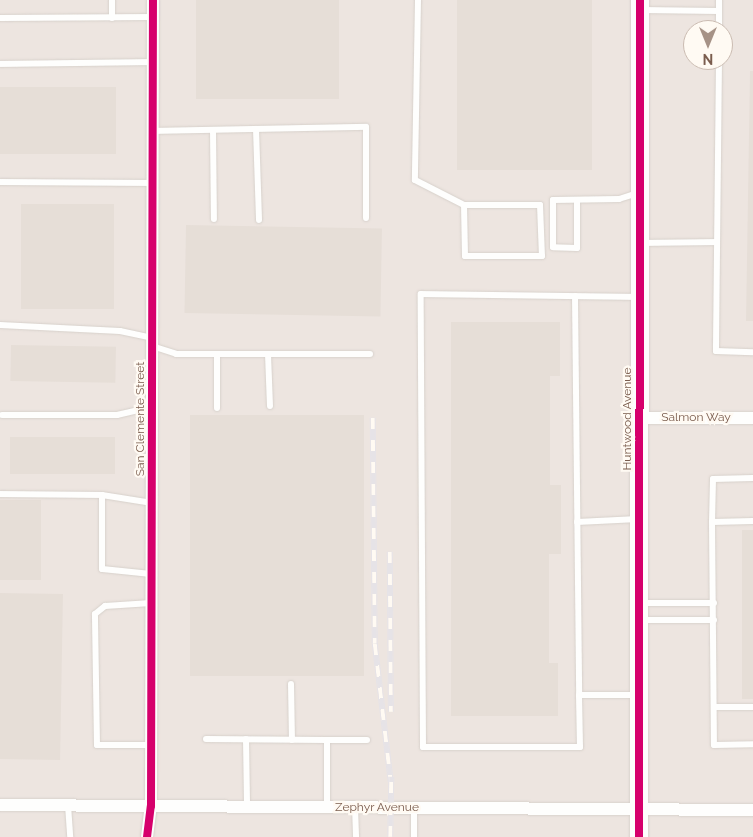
<!DOCTYPE html>
<html>
<head>
<meta charset="utf-8">
<style>
	body { margin:0 }
	#map { position:relative; width:753px; height:837px; overflow:hidden; background:#f9f5f0; font-family:Raleway,sans-serif }
	div>[style] { position:absolute }
	[style*='--x'] { left:calc(var(--x)*1px); top:calc(var(--y)*1px); width:calc(var(--w)*1px); rotate:calc(var(--a)*1deg) }
	.industrial>* { inset:0; background:#ede5e0 }
	.building>* { inset:0; background:#e6ded7; transform-origin:0 0 }
	.roads { filter:drop-shadow(0 0 1px #d7d1cb) drop-shadow(0 0 1px #d7d1cb) }
	.lane>* { height:6px; margin:-3px; padding:0 3px; transform-origin:3px; border-radius:3px; background:#fefefd }
	.street>* { height:12px; margin:-6px; padding:0 6px; transform-origin:6px; border-radius:6px; background:#fefefd }
	.secondary>* { height:18px; margin:-9px; padding:0 9px; transform-origin:9px; border-radius:9px; background:#fefefd }
	.rail>* { height:5.5px; margin-top:-2.75px; transform-origin:0; background:repeating-linear-gradient(90deg,#fffaf3 0 11px,#e6e3e7 0 22px); box-sizing:border-box; border-block:1px solid #e6e3e7 }
	.cycleway>* { height:8px; margin:-4px; padding:0 4px; transform-origin:4px; border-radius:4px; background:#d6006c }
	span { translate:-50% -50%; white-space:nowrap; text-align:center; line-height:1.15; -webkit-text-stroke:4.5px #fffaf3; paint-order:stroke }
	.street-label { font-size:12px; color:#7a5c4d }
	.north { position:absolute; left:683px; top:20px; width:50px; height:50px; box-sizing:border-box; background:#fffaf3; border:1px solid #cabbb1; border-radius:50%; rotate:180deg; font-size:14px; font-weight:700; line-height:20px; text-align:center; color:#7a5c4d }
	.north::after { content:''; display:block; margin:auto; width:18px; height:22px; background:#a69286; clip-path:polygon(50% 0,100% 100%,50% 72%,0 100%) }
</style>
</head>
<body>
<div id="map">
	<div class="industrial">
		<i style="clip-path:polygon(evenodd,0 0,753px 0,753px 837px,0 837px,0 0,693px 30px,723px 30px,723px 60px,693px 60px,693px 30px)"></i>
	</div>
	<div class="building">
		<i style="left:196px;top:0;width:143px;height:99px"></i>
		<i style="left:457px;top:0;width:135px;height:170px"></i>
		<i style="clip-path:polygon(750px 71px,753px 71px,753px 321px,746px 321px)"></i>
		<i style="left:0;top:87px;width:116px;height:67px"></i>
		<i style="left:21px;top:204px;width:93px;height:105px"></i>
		<i style="left:186px;top:225px;width:196px;height:88px;rotate:1deg"></i>
		<i style="clip-path:polygon(451px 322px,560px 322px,560px 376px,550px 376px,550px 485px,561px 485px,561px 554px,549px 554px,549px 663px,558px 663px,558px 716px,451px 716px)"></i>
		<i style="left:11px;top:345px;width:105px;height:36px;rotate:1deg"></i>
		<i style="left:190px;top:415px;width:174px;height:261px"></i>
		<i style="left:115px;top:437px;width:37px;height:105px;rotate:90deg"></i>
		<i style="left:0;top:500px;width:41px;height:80px"></i>
		<i style="left:742px;top:530px;width:11px;height:169px"></i>
		<i style="left:0;top:593px;width:63px;height:166px;rotate:1deg"></i>
	</div>
	<div class="roads">
		<div class="lane">
			<i style="--x:418;--y:0;--w:180;--a:91"></i>
			<i style="--x:415;--y:180;--w:55;--a:27"></i>
			<i style="--x:464;--y:205;--w:76;--a:0"></i>
			<i style="--x:540;--y:205;--w:51;--a:87.8"></i>
			<i style="--x:542;--y:256;--w:77;--a:180"></i>
			<i style="--x:465;--y:256;--w:51;--a:-91.1"></i>
			<i style="--x:641;--y:10;--w:78;--a:0.7"></i>
			<i style="--x:0;--y:18;--w:153;--a:-0.4"></i>
			<i style="--x:112;--y:18;--w:18;--a:-90"></i>
			<i style="--x:719;--y:30;--w:30;--a:-90"></i>
			<i style="--x:719;--y:60;--w:291;--a:90.6"></i>
			<i style="--x:716;--y:351;--w:37;--a:2"></i>
			<i style="--x:0;--y:64;--w:153;--a:-0.7"></i>
			<i style="--x:256;--y:129;--w:91;--a:88.1"></i>
			<i style="--x:213;--y:130;--w:89;--a:89.4"></i>
			<i style="--x:153;--y:131;--w:213;--a:-1.1"></i>
			<i style="--x:366;--y:127;--w:91;--a:90"></i>
			<i style="--x:0;--y:182;--w:153;--a:0.4"></i>
			<i style="--x:577;--y:201;--w:47;--a:90"></i>
			<i style="--x:577;--y:248;--w:24;--a:-178"></i>
			<i style="--x:553;--y:247;--w:47;--a:-90"></i>
			<i style="--x:553;--y:200;--w:66;--a:-0.9"></i>
			<i style="--x:619;--y:199;--w:20;--a:-18"></i>
			<i style="--x:641;--y:243;--w:76;--a:-0.8"></i>
			<i style="--x:575;--y:296;--w:399;--a:89.4"></i>
			<i style="--x:0;--y:325;--w:120;--a:2.9"></i>
			<i style="--x:120;--y:331;--w:33;--a:12"></i>
			<i style="--x:152;--y:346;--w:25;--a:18"></i>
			<i style="--x:176;--y:354;--w:194;--a:0"></i>
			<i style="--x:217;--y:354;--w:54;--a:90"></i>
			<i style="--x:268;--y:354;--w:52;--a:87.8"></i>
			<i style="--x:2;--y:415;--w:115;--a:0"></i>
			<i style="--x:117;--y:415;--w:36;--a:-13"></i>
			<i style="--x:753;--y:478;--w:40;--a:178.6"></i>
			<i style="--x:713;--y:479;--w:43;--a:91.3"></i>
			<i style="--x:712;--y:522;--w:223;--a:89.5"></i>
			<i style="--x:714;--y:745;--w:39;--a:-1"></i>
			<i style="--x:0;--y:494;--w:102;--a:0.6"></i>
			<i style="--x:577;--y:522;--w:61;--a:-2.8"></i>
			<i style="--x:712;--y:522;--w:41;--a:-1.4"></i>
			<i style="--x:151;--y:574;--w:49;--a:-174.2"></i>
			<i style="--x:102;--y:569;--w:74;--a:-90"></i>
			<i style="--x:102;--y:495;--w:51;--a:9.1"></i>
			<i style="--x:640;--y:603;--w:74;--a:0"></i>
			<i style="--x:640;--y:620;--w:74;--a:0"></i>
			<i style="--x:291;--y:684;--w:56;--a:89"></i>
			<i style="--x:637;--y:695;--w:58;--a:180"></i>
			<i style="--x:579;--y:695;--w:52;--a:88.9"></i>
			<i style="--x:580;--y:747;--w:157;--a:180"></i>
			<i style="--x:423;--y:747;--w:453;--a:-90.3"></i>
			<i style="--x:421;--y:294;--w:218;--a:0.8"></i>
			<i style="--x:714;--y:707;--w:39;--a:0"></i>
			<i style="--x:206;--y:739;--w:121;--a:0.5"></i>
			<i style="--x:327;--y:740;--w:67;--a:90"></i>
			<i style="--x:246;--y:739;--w:67;--a:89.1"></i>
			<i style="--x:327;--y:740;--w:40;--a:0"></i>
			<i style="--x:151;--y:745;--w:54;--a:180"></i>
			<i style="--x:97;--y:745;--w:131;--a:-90.9"></i>
			<i style="--x:95;--y:614;--w:13;--a:-39"></i>
			<i style="--x:105;--y:606;--w:46;--a:-3.7"></i>
			<i style="--x:68;--y:805;--w:32;--a:86"></i>
			<i style="--x:355;--y:807;--w:30;--a:88"></i>
			<i style="--x:414;--y:808;--w:29;--a:90"></i>
		</div>
		<div class="street">
			<i style="--x:640;--y:418;--w:113;--a:0"></i>
			<i style="--x:0;--y:805;--w:753;--a:0.38"></i>
			<i style="--x:147;--y:837;--w:31;--a:-83"></i>
			<i style="--x:151;--y:806;--w:806;--a:-89.86"></i>
		</div>
		<div class="secondary">
			<i style="--x:639;--y:837;--w:837;--a:-89.93"></i>
		</div>
	</div>
	<div class="rail">
		<i style="--x:373;--y:418;--w:226;--a:89.5"></i>
		<i style="--x:375;--y:644;--w:139;--a:83.4"></i>
		<i style="--x:390;--y:552;--w:160;--a:89.6"></i>
		<i style="--x:390;--y:837;--w:60;--a:-89"></i>
	</div>
	<div class="cycleway">
		<i style="--x:147;--y:837;--w:31;--a:-83"></i>
		<i style="--x:151;--y:806;--w:806;--a:-89.86"></i>
		<i style="--x:639;--y:837;--w:837;--a:-89.93"></i>
	</div>
	<div class="street-label">
		<span style="left:696px;top:418px">Salmon Way</span>
		<span style="left:141px;top:419px;rotate:-90deg">San Clemente Street</span>
		<span style="left:628px;top:419px;rotate:-90deg">Huntwood Avenue</span>
		<span style="left:377px;top:808px">Zephyr Avenue</span>
	</div>
	<div class="north">N</div>
</div>
</body>
</html>
